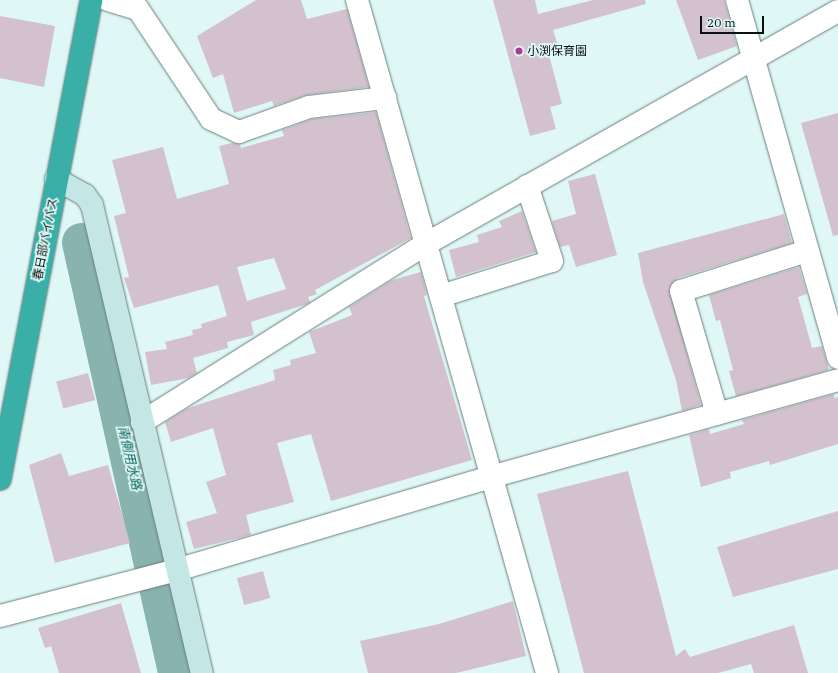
<!DOCTYPE html>
<html>
<head>
<meta charset="utf-8">
<style>
	body { margin:0 }
	#map { position:relative; width:838px; height:673px; overflow:hidden; background:#dff8f6; font-family:"IBM Plex Serif","Noto Sans JP",serif }
	div>[style] { position:absolute }
	[style*='--x'] { left:calc(var(--x)*1px); top:calc(var(--y)*1px); width:calc(var(--w)*1px); rotate:calc(var(--a)*1deg) }
	.river>* { height:39px; margin:-19.5px; padding:0 19.5px; transform-origin:19.5px; border-radius:19.5px; background:#88b3af }
	.building>* { inset:0; background:#d3c1cd; transform-origin:0 0 }
	.roads { filter:drop-shadow(0 0 1px #687e7c) drop-shadow(0 0 1px #687e7c) }
	.street>* { height:22px; margin:-11px; padding:0 11px; transform-origin:11px; border-radius:11px; background:#fff }
	.secondary>* { height:22px; margin:-11px; padding:0 11px; transform-origin:11px; border-radius:11px; background:#c4e7e5 }
	.highway>* { height:22px; margin:-11px; padding:0 11px; transform-origin:11px; border-radius:11px; background:#39afa8 }
	.dots>* { width:11px; height:11px; translate:-50% -50%; box-sizing:border-box; border:2px solid #dff8f6; border-radius:50% }
	span { translate:-50% -50%; white-space:nowrap; text-align:center; line-height:1.15; -webkit-text-stroke:3.5px #dff8f6; paint-order:stroke }
	.poi-label { font-size:12px; color:#091211 }
	.left { translate:0 -50%; text-align:left }
	.street-label { font-size:12px; color:#091211 }
	.water-label { font-size:13px; color:#05625e; font-style:italic }
	.scale { position:absolute; left:700px; top:16px; width:64px; height:18px; box-sizing:border-box; border:2px solid #091211; border-top:0; padding-left:5px; font-size:12px; line-height:14px; white-space:nowrap; color:#091211; -webkit-text-stroke:3px #dff8f6; paint-order:stroke }
</style>
</head>
<body>
<div id="map">
	<div class="river">
		<i style="--x:81;--y:242;--w:442;--a:77.4"></i>
	</div>
	<div class="building">
		<i style="clip-path:polygon(256px 0,301px 0,307px 19px,347px 9px,369px 87px,307px 95px,274px 106px,272px 101px,234px 113px,223px 74px,213px 78px,197px 36px)"></i>
		<i style="clip-path:polygon(493px 0,535px 0,538px 14px,593px 0,645px 0,646px 4px,553px 30px,560px 51px,549px 55px,562px 104px,550px 107px,556px 129px,530px 136px)"></i>
		<i style="clip-path:polygon(676px 0,724px 0,737px 46px,698px 60px)"></i>
		<i style="clip-path:polygon(0 16px,55px 26px,44px 87px,0 78px)"></i>
		<i style="clip-path:polygon(evenodd,376px 112px,411px 238px,315px 290px,317px 294px,308px 297px,310px 302px,307px 304px,251px 322px,254px 335px,227px 342px,228px 348px,193px 358px,197px 373px,189px 378px,151px 385px,145px 352px,167px 349px,165px 342px,193px 335px,192px 330px,202px 328px,201px 324px,227px 316px,218px 285px,134px 308px,124px 278px,129px 277px,114px 216px,126px 213px,112px 160px,163px 147px,177px 199px,229px 184px,219px 146px,232px 143px,240px 144px,241px 148px,284px 136px,282px 130px,312px 119px,376px 112px,274px 258px,286px 289px,247px 301px,237px 267px,274px 258px)"></i>
		<i style="clip-path:polygon(838px 113px,838px 235px,833px 236px,801px 123px)"></i>
		<i style="clip-path:polygon(595px 174px,617px 255px,576px 267px,569px 245px,560px 247px,552px 221px,576px 214px,568px 181px)"></i>
		<i style="clip-path:polygon(522px 211px,536px 252px,456px 277px,449px 250px,479px 242px,477px 235px,502px 227px,499px 221px)"></i>
		<i style="clip-path:polygon(784px 214px,792px 243px,678px 278px,669px 288px,701px 405px,682px 411px,676px 380px,643px 282px,638px 253px)"></i>
		<i style="clip-path:polygon(799px 267px,807px 294px,798px 297px,812px 348px,822px 346px,829px 370px,736px 396px,729px 371px,733px 370px,720px 320px,716px 321px,709px 295px)"></i>
		<i style="clip-path:polygon(421px 272px,427px 295px,424px 296px,472px 460px,331px 501px,311px 434px,277px 443px,294px 502px,246px 515px,251px 535px,194px 549px,186px 522px,217px 513px,206px 482px,226px 475px,213px 428px,171px 442px,165px 422px,188px 408px,275px 380px,273px 370px,291px 365px,290px 360px,316px 353px,309px 332px,352px 315px,349px 307px,392px 280px)"></i>
		<i style="left:88px;top:373px;width:28px;height:33px;rotate:75deg"></i>
		<i style="clip-path:polygon(834px 394px,834px 398px,838px 397px,838px 444px,770px 465px,769px 461px,730px 472px,731px 478px,701px 487px,689px 435px,709px 429px,710px 434px,744px 424px,742px 420px)"></i>
		<i style="clip-path:polygon(61px 453px,69px 476px,108px 465px,130px 543px,55px 563px,29px 465px)"></i>
		<i style="clip-path:polygon(628px 471px,676px 656px,685px 649px,690px 657px,794px 625px,808px 673px,754px 673px,751px 664px,718px 673px,584px 673px,537px 494px)"></i>
		<i style="clip-path:polygon(838px 511px,838px 569px,733px 597px,717px 547px)"></i>
		<i style="left:263px;top:571px;width:28px;height:27px;rotate:75deg"></i>
		<i style="clip-path:polygon(513px 601px,526px 656px,456px 673px,368px 673px,360px 641px,439px 624px)"></i>
		<i style="clip-path:polygon(121px 603px,141px 673px,59px 673px,51px 646px,45px 648px,38px 628px)"></i>
	</div>
	<div class="roads">
		<div class="street">
			<i style="--x:108;--y:0;--w:31;--a:17"></i>
			<i style="--x:138;--y:9;--w:132;--a:56.4"></i>
			<i style="--x:211;--y:119;--w:31;--a:25"></i>
			<i style="--x:239;--y:132;--w:74;--a:-19.7"></i>
			<i style="--x:309;--y:107;--w:77;--a:-6.8"></i>
			<i style="--x:357;--y:0;--w:699;--a:74.23"></i>
			<i style="--x:737;--y:0;--w:372;--a:74.2"></i>
			<i style="--x:441;--y:296;--w:116;--a:-17.5"></i>
			<i style="--x:552;--y:261;--w:79;--a:-108.4"></i>
			<i style="--x:717;--y:414;--w:128;--a:-106.3"></i>
			<i style="--x:681;--y:291;--w:132;--a:-17.6"></i>
			<i style="--x:142;--y:422;--w:335;--a:-32.1"></i>
			<i style="--x:426;--y:244;--w:473;--a:-29.5"></i>
			<i style="--x:0;--y:616;--w:186;--a:-14.6"></i>
			<i style="--x:180;--y:569;--w:324;--a:-16.5"></i>
			<i style="--x:491;--y:477;--w:360;--a:-15.6"></i>
		</div>
		<div class="secondary">
			<i style="--x:56;--y:179;--w:33;--a:29"></i>
			<i style="--x:85;--y:195;--w:12;--a:55"></i>
			<i style="--x:92;--y:205;--w:481;--a:76.8"></i>
		</div>
		<div class="highway">
			<i style="--x:0;--y:479;--w:488;--a:-79.2"></i>
		</div>
	</div>
	<div class="dots">
		<i style="left:519px;top:51px;background:#aa3a96"></i>
	</div>
	<div class="poi-label">
		<span class="left" style="left:527px;top:51px">小渕保育園</span>
	</div>
	<div class="street-label">
		<span style="left:45px;top:239px;rotate:-79deg">春日部バイパス</span>
	</div>
	<div class="water-label">
		<span style="left:129px;top:458px;rotate:77deg">南側用水路</span>
	</div>
	<div class="scale">20 m</div>
</div>
</body>
</html>
